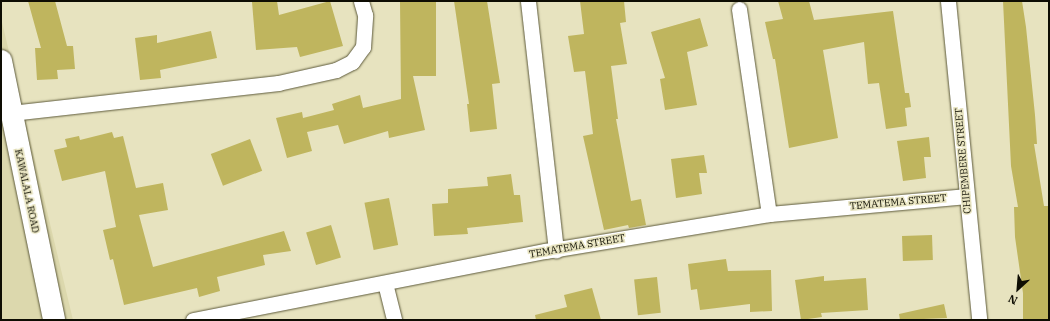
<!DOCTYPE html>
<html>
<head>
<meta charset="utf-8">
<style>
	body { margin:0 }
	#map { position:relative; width:1050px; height:321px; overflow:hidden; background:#e7e3bf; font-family:"IBM Plex Serif",serif }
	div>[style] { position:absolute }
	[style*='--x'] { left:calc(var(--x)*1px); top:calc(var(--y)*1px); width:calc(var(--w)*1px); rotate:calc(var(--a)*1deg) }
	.built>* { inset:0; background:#dcd8ad }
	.building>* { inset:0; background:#bfb55e; transform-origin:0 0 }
	.roads { filter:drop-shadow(0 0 1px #5d5a3b) drop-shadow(0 0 1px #5d5a3b) }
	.street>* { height:15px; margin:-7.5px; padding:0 7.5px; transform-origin:7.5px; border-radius:7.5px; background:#fff }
	.secondary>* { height:22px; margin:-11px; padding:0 11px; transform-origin:11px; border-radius:11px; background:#fff }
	span { translate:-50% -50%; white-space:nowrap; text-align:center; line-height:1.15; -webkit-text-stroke:3px #e7e3bf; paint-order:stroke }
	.street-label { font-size:10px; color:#0e0d03 }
	.frame { position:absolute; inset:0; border:2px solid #0e0d03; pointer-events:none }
	.north { position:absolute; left:998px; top:269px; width:40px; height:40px; -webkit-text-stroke:3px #e7e3bf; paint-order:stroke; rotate:206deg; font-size:11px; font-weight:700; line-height:16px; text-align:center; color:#0e0d03 }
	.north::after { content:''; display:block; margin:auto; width:14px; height:18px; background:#0e0d03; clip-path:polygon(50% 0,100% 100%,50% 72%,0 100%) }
</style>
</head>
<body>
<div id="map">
	<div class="built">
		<i style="clip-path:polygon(1px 18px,73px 320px,1px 320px)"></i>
	</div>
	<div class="building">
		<i style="clip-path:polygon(28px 1px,55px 1px,67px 46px,73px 46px,75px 69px,57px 70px,58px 79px,37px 80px,35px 48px,41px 48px)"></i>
		<i style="clip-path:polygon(277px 1px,279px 15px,330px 1px,343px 46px,300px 57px,297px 47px,256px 50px,252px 2px)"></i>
		<i style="clip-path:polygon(400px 1px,436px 1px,436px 76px,413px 76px,425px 130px,389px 138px,388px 131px,344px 144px,338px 125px,307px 132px,312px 151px,287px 158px,276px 118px,302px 112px,303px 118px,334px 110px,332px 104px,360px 95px,363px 108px,401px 99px)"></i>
		<i style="clip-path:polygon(454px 1px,487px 1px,500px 83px,492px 84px,497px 129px,470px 132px,467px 104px,469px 104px)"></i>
		<i style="clip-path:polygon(580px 1px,624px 1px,626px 22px,620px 23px,627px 64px,611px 66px,618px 119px,616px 119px,631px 201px,641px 199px,646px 225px,629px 228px,628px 225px,604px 230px,583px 136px,593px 134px,585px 71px,574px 72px,568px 36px,584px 34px)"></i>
		<i style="clip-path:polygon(778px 1px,809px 1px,814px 20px,893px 11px,905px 93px,909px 93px,911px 107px,905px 108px,907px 126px,886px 129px,879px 83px,868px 84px,864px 42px,823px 50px,838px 138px,789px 148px,775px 59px,773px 59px,765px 22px,783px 19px)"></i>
		<i style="clip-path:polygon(1003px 1px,1022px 1px,1026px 27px,1035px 115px,1037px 144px,1034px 144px,1044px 206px,1049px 206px,1049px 320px,1023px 320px,1023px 293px,1015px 237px,1014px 207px,1018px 207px,1011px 166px)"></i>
		<i style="clip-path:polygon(700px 18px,708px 46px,687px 52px,697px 105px,665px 110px,660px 79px,665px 78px,651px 32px)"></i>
		<i style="clip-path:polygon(211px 31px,217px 58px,160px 70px,161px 78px,140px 80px,135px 38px,157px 35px,157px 43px)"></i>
		<i style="clip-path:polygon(112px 132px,114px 138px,123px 136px,136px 188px,163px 183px,168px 210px,139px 215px,153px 267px,284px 231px,291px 251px,263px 255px,265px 265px,217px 277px,220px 291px,199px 297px,197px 288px,124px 305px,113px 259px,110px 260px,103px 230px,116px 227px,105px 171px,62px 181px,54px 150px,67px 147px,65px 139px,79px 136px,80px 140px)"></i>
		<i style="clip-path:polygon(929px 137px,931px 157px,924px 157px,926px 178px,903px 181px,897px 141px)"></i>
		<i style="left:250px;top:139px;width:34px;height:42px;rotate:69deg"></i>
		<i style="clip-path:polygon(704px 155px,707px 173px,699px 173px,702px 194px,676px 198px,671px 159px)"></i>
		<i style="clip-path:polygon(511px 174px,514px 195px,520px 195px,523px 222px,467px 228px,468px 234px,434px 236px,432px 204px,448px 203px,448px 189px,488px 186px,487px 177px)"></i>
		<i style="left:389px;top:198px;width:48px;height:25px;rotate:79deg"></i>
		<i style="left:331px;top:225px;width:34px;height:26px;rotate:73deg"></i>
		<i style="left:932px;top:235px;width:25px;height:30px;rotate:88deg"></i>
		<i style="clip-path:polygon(726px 259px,728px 271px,771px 270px,772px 311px,750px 312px,750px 304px,700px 310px,697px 289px,691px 290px,688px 264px)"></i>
		<i style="clip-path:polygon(824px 276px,824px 281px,866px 278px,868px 310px,821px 313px,822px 317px,801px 320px,795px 280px)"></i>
		<i style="left:657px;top:277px;width:36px;height:23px;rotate:84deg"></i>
		<i style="clip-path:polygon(592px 288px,601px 320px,536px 320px,535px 315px,567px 307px,564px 295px)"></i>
		<i style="clip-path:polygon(944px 304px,947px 318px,900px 320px,899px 314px)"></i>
	</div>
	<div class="roads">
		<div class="street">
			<i style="--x:528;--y:1;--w:251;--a:83.6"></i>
			<i style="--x:948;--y:1;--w:321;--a:84.4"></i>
			<i style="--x:739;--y:9;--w:207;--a:81.7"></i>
			<i style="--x:11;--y:113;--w:269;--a:-6.4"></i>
			<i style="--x:278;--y:83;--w:59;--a:-12.6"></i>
			<i style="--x:336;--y:70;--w:18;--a:-27"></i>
			<i style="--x:352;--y:62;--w:19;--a:-54"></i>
			<i style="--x:363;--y:47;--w:32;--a:-86"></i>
			<i style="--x:365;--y:15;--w:15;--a:-106"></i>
			<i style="--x:385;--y:283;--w:38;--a:76"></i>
			<i style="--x:193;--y:320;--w:360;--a:-11.1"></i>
			<i style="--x:546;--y:251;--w:226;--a:-9.4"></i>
			<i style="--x:769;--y:214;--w:197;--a:-5.2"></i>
		</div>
		<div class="secondary">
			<i style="--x:1;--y:61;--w:264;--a:78.4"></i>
		</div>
	</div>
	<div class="street-label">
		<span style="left:963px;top:161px;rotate:-95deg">CHIPEMBERE STREET</span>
		<span style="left:27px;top:191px;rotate:78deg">KAWALALA ROAD</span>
		<span style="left:898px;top:202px;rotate:-5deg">TEMATEMA STREET</span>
		<span style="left:577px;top:246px;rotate:-10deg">TEMATEMA STREET</span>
	</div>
	<div class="frame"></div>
	<div class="north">N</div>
</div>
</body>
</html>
